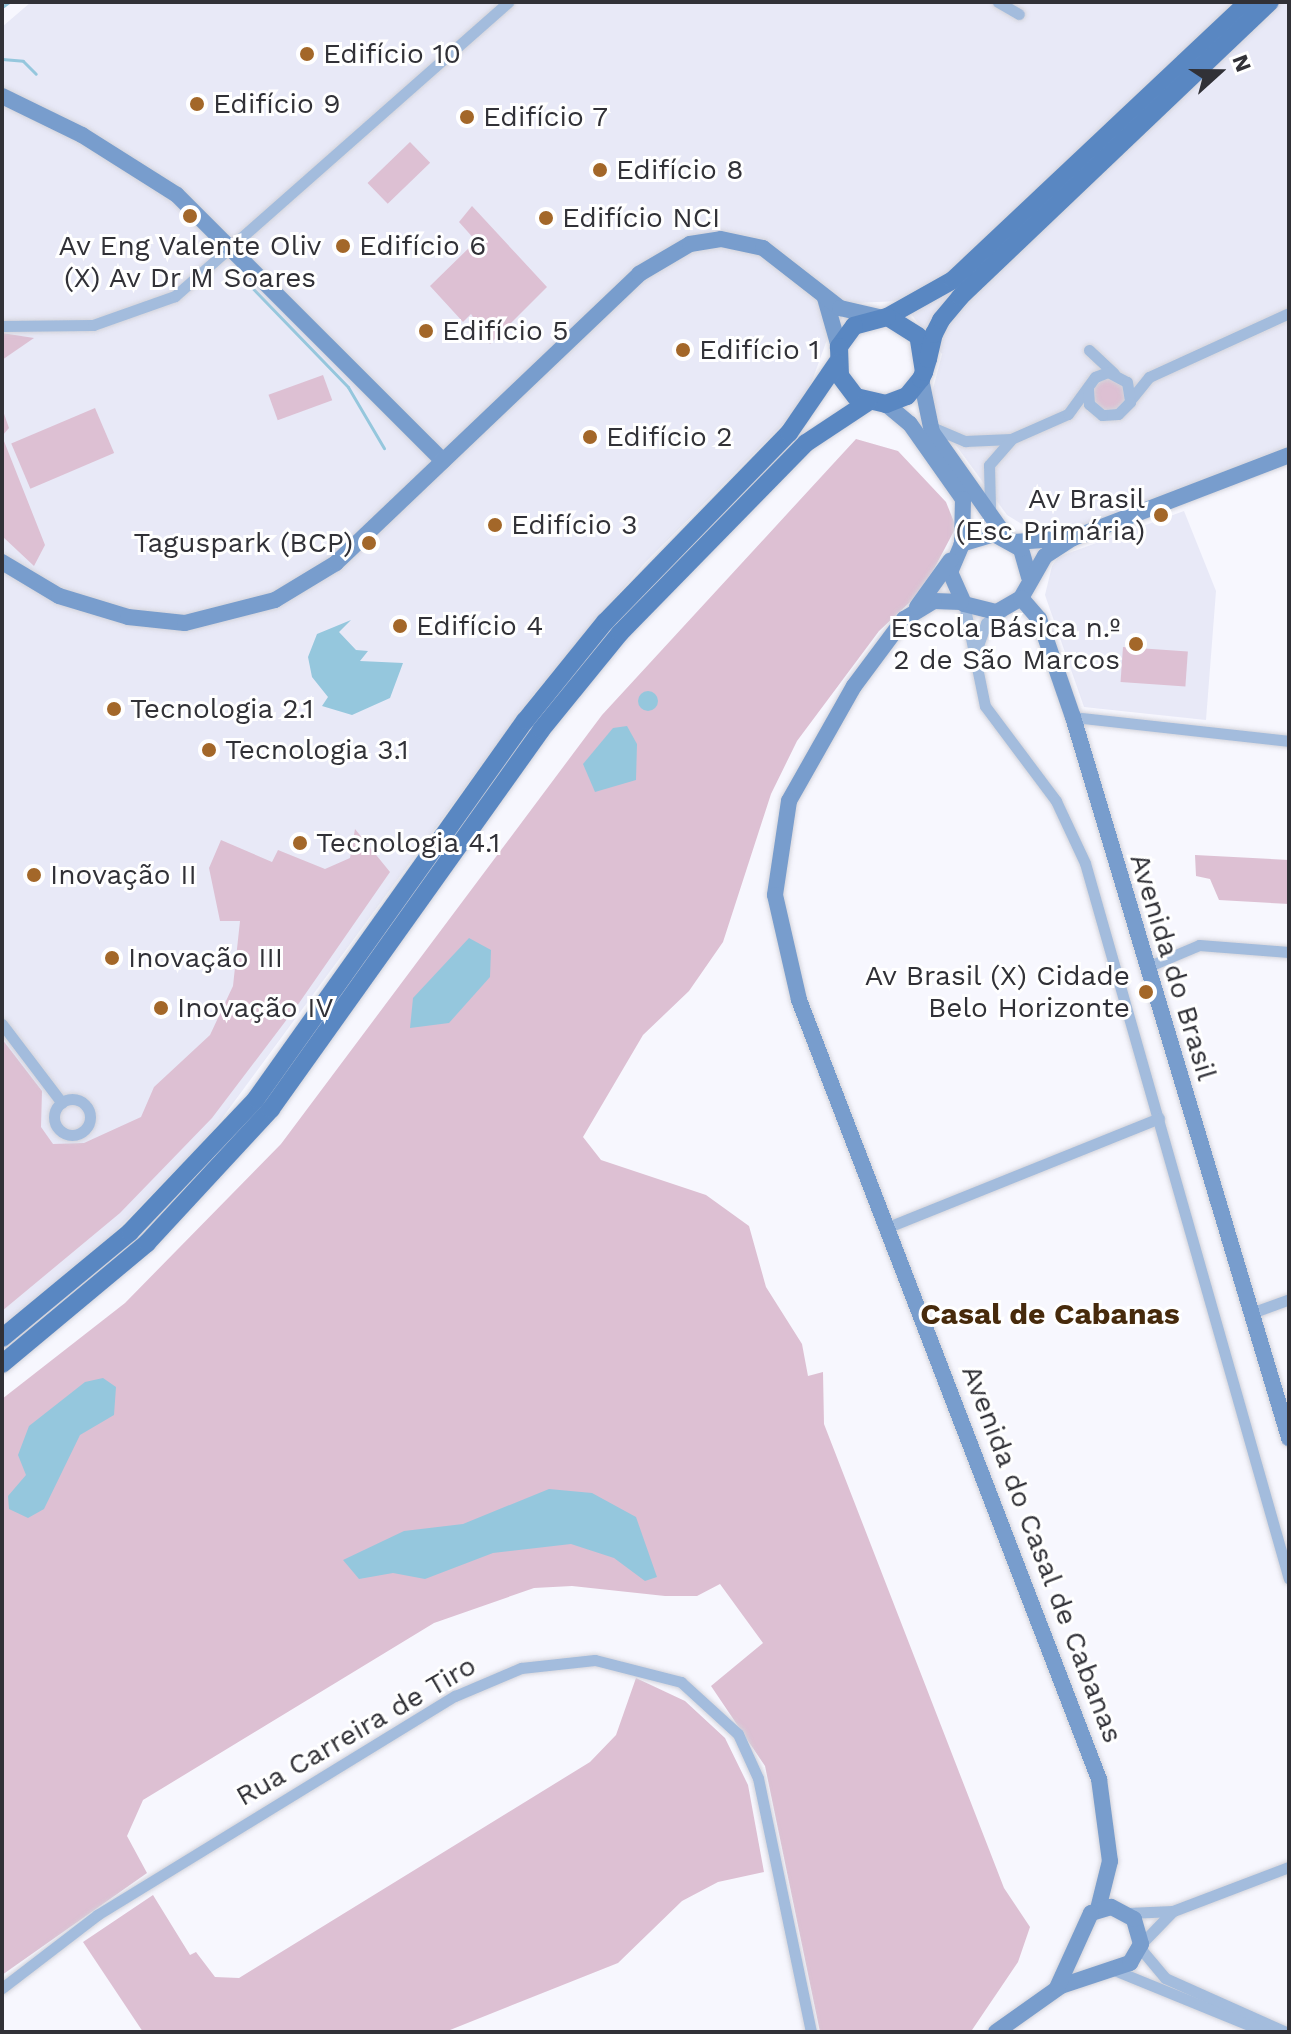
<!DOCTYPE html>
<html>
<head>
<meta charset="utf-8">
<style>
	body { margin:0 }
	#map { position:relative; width:1291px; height:2034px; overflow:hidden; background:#f7f7fe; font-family:"Work Sans",sans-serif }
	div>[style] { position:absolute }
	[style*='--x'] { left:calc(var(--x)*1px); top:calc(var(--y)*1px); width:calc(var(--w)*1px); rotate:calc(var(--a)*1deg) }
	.built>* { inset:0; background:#e8e9f7 }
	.green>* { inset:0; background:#ddc0d3; transform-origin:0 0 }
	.round { border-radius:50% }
	.water>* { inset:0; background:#95c7dd }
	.stream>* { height:3px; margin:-1.5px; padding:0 1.5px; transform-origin:1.5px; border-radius:1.5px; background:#95c7dd }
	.roads { filter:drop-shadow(0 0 2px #d3d3da) drop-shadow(0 0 2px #d3d3da) }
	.street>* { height:11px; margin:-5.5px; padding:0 5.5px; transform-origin:5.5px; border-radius:5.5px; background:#a3bcdd }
	.street>.ring { margin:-5.5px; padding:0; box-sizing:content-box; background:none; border:11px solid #a3bcdd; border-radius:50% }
	.secondary>* { height:16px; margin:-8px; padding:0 8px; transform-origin:8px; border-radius:8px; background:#789dcd }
	.primary>* { height:18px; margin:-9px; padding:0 9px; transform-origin:9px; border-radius:9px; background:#5987c2 }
	.dots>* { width:22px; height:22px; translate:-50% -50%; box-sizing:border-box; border:4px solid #fff; border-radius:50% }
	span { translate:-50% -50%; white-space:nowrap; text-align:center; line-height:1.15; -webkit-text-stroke:6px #fff; paint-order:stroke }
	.poi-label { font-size:28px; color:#313137 }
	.left { translate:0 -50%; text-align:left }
	.right { translate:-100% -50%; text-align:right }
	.street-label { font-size:28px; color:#313137 }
	.neighbourhood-label { font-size:30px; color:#472a0c; font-weight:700 }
	.frame { position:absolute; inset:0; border:4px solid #313137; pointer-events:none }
	.north { position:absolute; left:1179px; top:32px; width:80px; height:80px; -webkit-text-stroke:6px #fff; paint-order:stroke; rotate:69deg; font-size:22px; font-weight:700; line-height:32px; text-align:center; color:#313137 }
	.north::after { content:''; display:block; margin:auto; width:28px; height:36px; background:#313137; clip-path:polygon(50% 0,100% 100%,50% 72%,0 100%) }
</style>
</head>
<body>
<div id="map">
	<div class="built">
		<i style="clip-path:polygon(31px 2px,1289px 2px,1289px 446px,1063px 535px,1035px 532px,1007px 515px,936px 418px,932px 393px,942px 354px,901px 301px,854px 303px,829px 334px,804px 403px,643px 565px,534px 694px,209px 1136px,95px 1252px,2px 1329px,2px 27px)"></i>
		<i style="clip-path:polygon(1184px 511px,1216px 591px,1206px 720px,1084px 707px,1045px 595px,1052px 566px,1058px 557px)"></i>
	</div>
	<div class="green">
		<i style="left:410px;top:142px;width:29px;height:59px;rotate:46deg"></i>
		<i style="clip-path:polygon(472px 206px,547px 287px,490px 344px,471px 314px,463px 322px,430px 286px,476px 241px,459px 222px)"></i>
		<i style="clip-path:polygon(2px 333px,34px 338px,2px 360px)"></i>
		<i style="left:323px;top:375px;width:27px;height:58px;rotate:70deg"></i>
		<i class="round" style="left:1093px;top:379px;width:32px;height:32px"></i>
		<i style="clip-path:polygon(2px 408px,9px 428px,2px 436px,45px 545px,34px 566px,2px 536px)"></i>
		<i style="left:95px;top:408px;width:49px;height:91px;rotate:67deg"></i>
		<i style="clip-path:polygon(856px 439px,898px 451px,946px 502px,956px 527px,923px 590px,879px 631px,797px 741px,771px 794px,723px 942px,689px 991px,643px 1035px,583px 1137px,601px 1160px,706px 1195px,749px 1226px,766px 1287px,802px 1344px,808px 1376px,823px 1372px,824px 1424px,1004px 1888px,1030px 1927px,1018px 1962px,972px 2030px,820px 2032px,765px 1766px,711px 1686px,763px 1643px,720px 1584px,697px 1596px,665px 1596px,572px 1586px,534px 1588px,434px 1623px,143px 1800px,127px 1836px,147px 1873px,2px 1975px,2px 1399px,125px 1303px,281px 1144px,602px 715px)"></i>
		<i style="left:1123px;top:647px;width:65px;height:35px;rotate:4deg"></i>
		<i style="clip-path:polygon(355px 829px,390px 872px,297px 1006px,212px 1118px,120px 1213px,2px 1311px,2px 1039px,42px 1091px,41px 1127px,53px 1144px,84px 1143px,141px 1117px,154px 1087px,210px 1035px,233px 986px,240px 921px,220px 921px,209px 868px,221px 840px,272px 862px,278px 850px,325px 869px,350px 858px)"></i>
		<i style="clip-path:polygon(1195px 855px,1289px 860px,1289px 904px,1219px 900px,1210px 879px,1196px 876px)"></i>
		<i style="clip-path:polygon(636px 1678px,685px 1701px,725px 1738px,748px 1785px,764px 1872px,718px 1882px,682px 1901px,618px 1963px,445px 2032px,143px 2032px,83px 1942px,153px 1895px,190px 1955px,196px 1952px,215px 1977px,239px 1978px,590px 1762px,616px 1735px)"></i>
	</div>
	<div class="water">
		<i style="clip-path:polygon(351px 620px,339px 632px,356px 650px,368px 651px,360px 661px,403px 663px,390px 698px,352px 715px,322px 706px,328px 697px,312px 677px,308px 657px,317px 634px)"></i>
		<i class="round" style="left:638px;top:691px;width:20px;height:20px"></i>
		<i style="clip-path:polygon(627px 726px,637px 744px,636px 780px,595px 792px,583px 764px,613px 728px)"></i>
		<i style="clip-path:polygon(469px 938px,491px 950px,490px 977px,449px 1023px,410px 1028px,413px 998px)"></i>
		<i style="clip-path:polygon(103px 1378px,116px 1387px,114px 1415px,80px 1435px,44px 1509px,28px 1518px,9px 1509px,8px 1496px,26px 1475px,18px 1455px,29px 1426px,85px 1382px)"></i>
		<i style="clip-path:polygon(549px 1489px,592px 1493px,636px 1517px,657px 1577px,645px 1581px,614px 1558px,571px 1544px,493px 1553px,425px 1579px,393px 1573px,359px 1579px,343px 1560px,404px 1531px,463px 1524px)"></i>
	</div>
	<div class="stream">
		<i style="--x:2;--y:7;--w:9;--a:-36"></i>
		<i style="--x:2;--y:59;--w:21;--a:5"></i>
		<i style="--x:23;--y:61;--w:18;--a:45"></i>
		<i style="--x:236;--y:271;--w:161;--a:46"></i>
		<i style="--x:348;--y:387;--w:71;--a:59.5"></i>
	</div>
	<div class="roads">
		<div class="street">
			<i style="--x:998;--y:2;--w:24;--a:30"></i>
			<i style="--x:2;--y:326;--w:91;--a:-0.6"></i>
			<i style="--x:93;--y:325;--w:87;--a:-19.5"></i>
			<i style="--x:175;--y:296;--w:444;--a:-41.4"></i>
			<i style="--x:1089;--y:350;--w:34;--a:43"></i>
			<i style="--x:1132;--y:398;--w:27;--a:-51"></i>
			<i style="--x:1149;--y:377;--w:154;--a:-24.6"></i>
			<i style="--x:934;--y:428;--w:34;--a:23"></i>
			<i style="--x:965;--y:441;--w:46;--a:-2.5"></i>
			<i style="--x:1011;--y:439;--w:62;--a:-23.7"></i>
			<i style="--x:1068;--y:414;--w:46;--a:-53.9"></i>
			<i style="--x:1095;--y:377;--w:14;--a:-21"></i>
			<i style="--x:1108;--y:372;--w:21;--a:28"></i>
			<i style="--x:1127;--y:382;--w:20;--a:81"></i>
			<i style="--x:1130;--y:402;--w:17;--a:135"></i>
			<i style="--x:1118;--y:414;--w:16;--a:176"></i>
			<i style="--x:1102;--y:415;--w:17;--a:-140"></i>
			<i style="--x:1089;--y:404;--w:16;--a:-94"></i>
			<i style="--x:990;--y:508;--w:43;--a:-91.3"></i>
			<i style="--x:989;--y:465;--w:33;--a:-49"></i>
			<i style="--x:964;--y:604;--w:104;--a:78.4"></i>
			<i style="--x:985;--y:706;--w:119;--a:53.2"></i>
			<i style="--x:1056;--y:801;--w:68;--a:64.9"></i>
			<i style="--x:1085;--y:863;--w:744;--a:74.1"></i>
			<i style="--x:977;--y:648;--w:27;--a:-70"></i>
			<i style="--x:986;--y:623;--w:19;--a:-35"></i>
			<i style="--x:1073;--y:717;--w:217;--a:6.3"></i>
			<i style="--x:1147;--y:967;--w:56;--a:-22.9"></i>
			<i style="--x:1199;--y:945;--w:90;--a:4.4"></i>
			<i style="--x:2;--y:1024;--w:99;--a:52.8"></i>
			<i class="ring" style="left:54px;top:1099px;width:25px;height:25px"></i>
			<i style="--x:888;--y:1227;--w:292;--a:-21.9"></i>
			<i style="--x:1254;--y:1312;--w:37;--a:-20"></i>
			<i style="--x:1128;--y:1913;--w:45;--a:-2.5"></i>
			<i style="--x:1173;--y:1911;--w:124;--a:-20.8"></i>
			<i style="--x:1141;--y:1944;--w:45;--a:-45.9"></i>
			<i style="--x:1140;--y:1948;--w:39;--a:50"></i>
			<i style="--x:1165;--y:1978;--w:133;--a:24.1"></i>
			<i style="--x:1114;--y:1970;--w:164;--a:22.2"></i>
			<i style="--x:2;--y:1988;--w:120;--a:-37.5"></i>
			<i style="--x:97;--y:1915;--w:420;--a:-31.5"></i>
			<i style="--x:455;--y:1696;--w:72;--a:-23"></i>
			<i style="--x:521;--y:1668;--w:74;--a:-6.2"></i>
			<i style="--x:595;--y:1660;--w:89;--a:14.3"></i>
			<i style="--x:681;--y:1682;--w:77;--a:42.4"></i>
			<i style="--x:738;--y:1734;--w:48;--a:65.6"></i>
			<i style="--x:758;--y:1778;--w:259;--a:78.2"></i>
		</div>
		<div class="secondary">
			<i style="--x:2;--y:96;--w:89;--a:26"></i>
			<i style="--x:82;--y:135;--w:112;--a:32.3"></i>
			<i style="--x:177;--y:195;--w:376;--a:45"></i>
			<i style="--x:825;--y:298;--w:51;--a:74.1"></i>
			<i style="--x:921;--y:379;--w:54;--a:78.3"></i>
			<i style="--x:932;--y:432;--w:128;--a:54.8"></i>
			<i style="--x:886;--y:404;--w:31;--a:40"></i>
			<i style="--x:910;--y:424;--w:92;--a:54.8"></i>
			<i style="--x:963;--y:499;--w:45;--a:91.3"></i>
			<i style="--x:1014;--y:542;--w:59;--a:-3.9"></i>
			<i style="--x:1073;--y:538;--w:231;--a:-21"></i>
			<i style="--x:2;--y:562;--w:66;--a:30.8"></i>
			<i style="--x:59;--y:596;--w:72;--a:16.9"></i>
			<i style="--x:128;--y:617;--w:57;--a:6"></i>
			<i style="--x:185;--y:623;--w:93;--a:-14.3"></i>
			<i style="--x:275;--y:600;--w:71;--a:-31.2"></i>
			<i style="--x:336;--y:563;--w:419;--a:-43.6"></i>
			<i style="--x:639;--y:274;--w:59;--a:-30.5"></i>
			<i style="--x:690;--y:244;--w:31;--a:-9"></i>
			<i style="--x:721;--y:239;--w:43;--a:12.1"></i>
			<i style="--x:763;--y:248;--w:98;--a:37.9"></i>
			<i style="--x:840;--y:308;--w:39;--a:13"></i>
			<i style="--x:1029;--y:577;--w:29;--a:-106"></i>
			<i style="--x:1021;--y:549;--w:31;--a:-151"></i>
			<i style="--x:994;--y:534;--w:34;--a:163"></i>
			<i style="--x:962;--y:544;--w:30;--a:113"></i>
			<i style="--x:950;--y:572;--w:35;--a:66"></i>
			<i style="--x:964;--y:604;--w:34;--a:14"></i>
			<i style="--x:997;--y:612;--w:28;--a:-30"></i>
			<i style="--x:1021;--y:598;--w:48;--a:-60.3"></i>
			<i style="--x:1045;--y:556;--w:33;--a:-33"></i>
			<i style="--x:1021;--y:598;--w:28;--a:49"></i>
			<i style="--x:1039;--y:619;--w:104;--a:70.9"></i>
			<i style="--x:1073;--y:717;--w:753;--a:73.32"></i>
			<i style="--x:961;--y:602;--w:27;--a:-178"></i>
			<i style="--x:934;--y:601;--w:35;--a:149"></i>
			<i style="--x:904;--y:619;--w:84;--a:126.7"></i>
			<i style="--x:854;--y:686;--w:132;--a:119.5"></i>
			<i style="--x:789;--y:801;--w:95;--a:98.5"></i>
			<i style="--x:775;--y:895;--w:108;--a:77.1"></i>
			<i style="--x:799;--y:1000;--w:835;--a:68.94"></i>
			<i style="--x:1099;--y:1779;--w:83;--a:82.4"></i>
			<i style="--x:1110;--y:1861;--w:49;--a:104"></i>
			<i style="--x:917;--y:607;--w:57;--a:-54.3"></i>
			<i style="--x:996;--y:2032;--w:80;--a:-35.3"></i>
			<i style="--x:1061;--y:1986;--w:73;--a:-18.4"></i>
			<i style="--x:1130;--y:1963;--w:22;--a:-60"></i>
			<i style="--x:1141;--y:1944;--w:26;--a:-106"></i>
			<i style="--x:1134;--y:1919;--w:26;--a:-152"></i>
			<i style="--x:1111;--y:1907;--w:21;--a:163"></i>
			<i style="--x:1091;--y:1913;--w:82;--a:114.4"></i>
		</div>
		<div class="primary">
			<i style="--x:887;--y:317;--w:76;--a:-29.3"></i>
			<i style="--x:953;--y:280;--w:405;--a:-43.3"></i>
			<i style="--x:924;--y:372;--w:36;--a:-99"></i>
			<i style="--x:918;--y:336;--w:36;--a:-148"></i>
			<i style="--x:887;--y:317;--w:34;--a:165"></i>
			<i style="--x:854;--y:326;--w:26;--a:126"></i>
			<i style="--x:839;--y:347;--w:29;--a:88"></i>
			<i style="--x:840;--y:376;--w:26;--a:53"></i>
			<i style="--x:856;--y:397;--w:31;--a:13"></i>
			<i style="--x:886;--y:404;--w:22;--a:-21"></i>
			<i style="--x:907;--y:396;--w:22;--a:-51"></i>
			<i style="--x:921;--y:379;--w:8;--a:-67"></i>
			<i style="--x:924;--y:372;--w:14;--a:-73"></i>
			<i style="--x:928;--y:359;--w:26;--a:-77"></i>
			<i style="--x:934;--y:334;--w:16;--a:-63"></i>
			<i style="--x:941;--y:320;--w:30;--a:-50"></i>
			<i style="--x:960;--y:297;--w:428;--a:-43.6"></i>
			<i style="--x:2;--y:1338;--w:166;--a:-39.6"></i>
			<i style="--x:130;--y:1232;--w:183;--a:-46.5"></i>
			<i style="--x:256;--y:1099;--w:464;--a:-54.6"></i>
			<i style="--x:525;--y:721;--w:127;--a:-51.1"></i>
			<i style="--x:605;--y:622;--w:264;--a:-45.8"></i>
			<i style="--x:789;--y:433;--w:85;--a:-55.6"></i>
			<i style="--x:2;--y:1364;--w:189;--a:-39.8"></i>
			<i style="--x:147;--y:1243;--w:183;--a:-47.2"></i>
			<i style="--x:271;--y:1109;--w:465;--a:-54.5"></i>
			<i style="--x:541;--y:730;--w:125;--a:-50.8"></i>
			<i style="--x:620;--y:633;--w:266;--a:-45.6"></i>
			<i style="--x:806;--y:443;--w:74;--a:-33.5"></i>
		</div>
	</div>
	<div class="dots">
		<i style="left:307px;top:54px;background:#a36729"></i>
		<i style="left:197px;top:104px;background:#a36729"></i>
		<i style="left:467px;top:117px;background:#a36729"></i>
		<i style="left:600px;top:170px;background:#a36729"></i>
		<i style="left:190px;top:216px;background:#a36729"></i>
		<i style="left:546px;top:218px;background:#a36729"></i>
		<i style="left:343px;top:246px;background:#a36729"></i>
		<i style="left:426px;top:331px;background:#a36729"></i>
		<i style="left:683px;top:350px;background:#a36729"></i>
		<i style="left:590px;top:437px;background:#a36729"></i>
		<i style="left:1161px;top:515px;background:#a36729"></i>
		<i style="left:495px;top:525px;background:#a36729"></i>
		<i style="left:369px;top:543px;background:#a36729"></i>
		<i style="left:400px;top:626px;background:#a36729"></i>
		<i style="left:1136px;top:644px;background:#a36729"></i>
		<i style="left:114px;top:709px;background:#a36729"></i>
		<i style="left:209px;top:750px;background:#a36729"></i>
		<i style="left:300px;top:843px;background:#a36729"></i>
		<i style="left:34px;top:875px;background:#a36729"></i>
		<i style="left:112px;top:958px;background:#a36729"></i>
		<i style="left:1146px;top:992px;background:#a36729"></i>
		<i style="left:161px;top:1008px;background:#a36729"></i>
	</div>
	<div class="poi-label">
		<span class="left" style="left:323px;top:54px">Edifício 10</span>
		<span class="left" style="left:213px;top:104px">Edifício 9</span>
		<span class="left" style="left:483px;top:117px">Edifício 7</span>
		<span class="left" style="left:616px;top:170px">Edifício 8</span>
		<span class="left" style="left:562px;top:218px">Edifício NCI</span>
		<span style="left:190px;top:262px">Av Eng Valente Oliv<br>(X) Av Dr M Soares</span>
		<span class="left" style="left:359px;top:246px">Edifício 6</span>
		<span class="left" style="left:442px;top:331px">Edifício 5</span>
		<span class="left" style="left:699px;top:350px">Edifício 1</span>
		<span class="left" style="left:606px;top:437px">Edifício 2</span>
		<span class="right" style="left:1145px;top:515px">Av Brasil<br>(Esc Primária)</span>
		<span class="left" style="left:511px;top:525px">Edifício 3</span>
		<span class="right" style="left:353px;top:543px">Taguspark (BCP)</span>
		<span class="left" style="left:416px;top:626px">Edifício 4</span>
		<span class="right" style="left:1120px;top:644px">Escola Básica n.º<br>2 de São Marcos</span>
		<span class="left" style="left:130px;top:709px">Tecnologia 2.1</span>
		<span class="left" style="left:225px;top:750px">Tecnologia 3.1</span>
		<span class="left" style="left:316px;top:843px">Tecnologia 4.1</span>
		<span class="left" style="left:50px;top:875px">Inovação II</span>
		<span class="left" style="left:128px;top:958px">Inovação III</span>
		<span class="right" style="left:1130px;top:992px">Av Brasil (X) Cidade<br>Belo Horizonte</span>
		<span class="left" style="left:177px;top:1008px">Inovação IV</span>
	</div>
	<div class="street-label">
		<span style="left:1173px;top:967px;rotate:73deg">Avenida do Brasil</span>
		<span style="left:1042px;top:1554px;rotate:69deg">Avenida do Casal de Cabanas</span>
		<span style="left:356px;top:1731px;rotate:-30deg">Rua Carreira de Tiro</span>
	</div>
	<div class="neighbourhood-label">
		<span style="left:1050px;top:1314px">Casal de Cabanas</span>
	</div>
	<div class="frame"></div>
	<div class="north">N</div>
</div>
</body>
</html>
